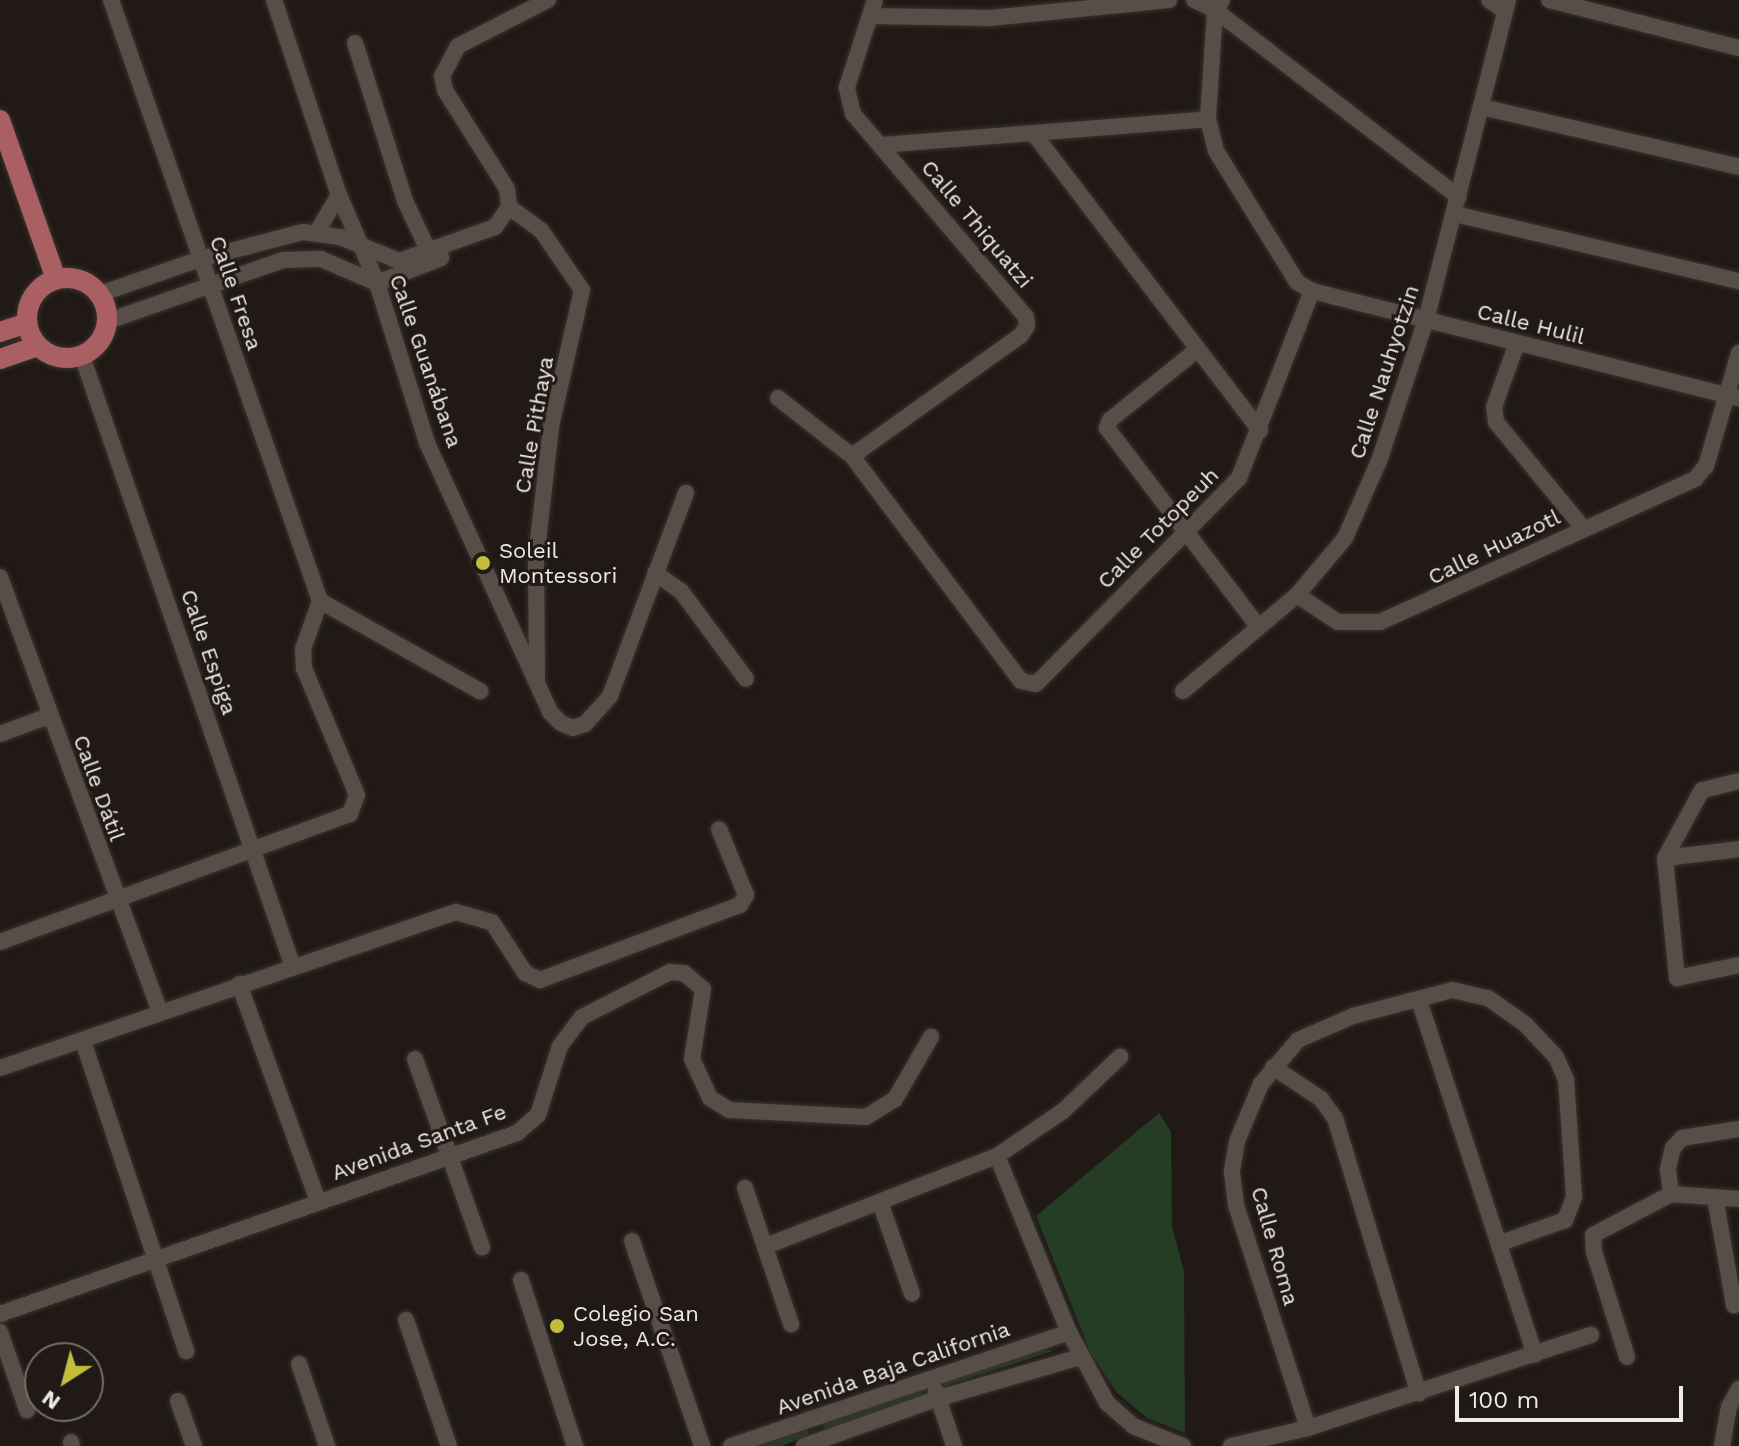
<!DOCTYPE html>
<html>
<head>
<meta charset="utf-8">
<style>
	body { margin:0 }
	#map { position:relative; width:1739px; height:1446px; overflow:hidden; background:#211915; font-family:"Work Sans",sans-serif }
	div>[style] { position:absolute }
	[style*='--x'] { left:calc(var(--x)*1px); top:calc(var(--y)*1px); width:calc(var(--w)*1px); rotate:calc(var(--a)*1deg) }
	.green>* { inset:0; background:#263d25 }
	.roads { filter:drop-shadow(0 0 2px #383331) drop-shadow(0 0 2px #383331) }
	.minor>* { height:16px; margin:-8px; padding:0 8px; transform-origin:8px; border-radius:8px; background:#574e48 }
	.major>* { height:20px; margin:-10px; padding:0 10px; transform-origin:10px; border-radius:10px; background:#aa5f62 }
	.major>.ring { margin:-10px; padding:0; box-sizing:content-box; background:none; border:20px solid #aa5f62; border-radius:50% }
	.dots>* { width:22px; height:22px; translate:-50% -50%; box-sizing:border-box; border:4px solid #211915; border-radius:50% }
	span { translate:-50% -50%; white-space:nowrap; text-align:center; line-height:1.15; -webkit-text-stroke:6px #211915; paint-order:stroke }
	.street-label { font-size:22px; color:#efeae7 }
	.poi-label { font-size:22px; color:#efeae7 }
	.left { translate:0 -50%; text-align:left }
	.north { position:absolute; left:24px; top:1342px; width:80px; height:80px; box-sizing:border-box; background:#211915; border:2px solid #736d69; border-radius:50%; rotate:216deg; font-size:22px; font-weight:700; line-height:32px; text-align:center; color:#efeae7 }
	.north::after { content:''; display:block; margin:auto; width:28px; height:36px; background:#c3bd3e; clip-path:polygon(50% 0,100% 100%,50% 72%,0 100%) }
	.scale { position:absolute; left:1455px; top:1386px; width:228px; height:36px; box-sizing:border-box; border:4px solid #efeae7; border-top:0; padding-left:10px; font-size:24px; line-height:28px; white-space:nowrap; color:#efeae7; -webkit-text-stroke:6px #211915; paint-order:stroke }
</style>
</head>
<body>
<div id="map">
	<div class="green">
		<i style="clip-path:polygon(1159px 1113px,1171px 1132px,1172px 1226px,1184px 1272px,1185px 1433px,1147px 1418px,1116px 1392px,1090px 1352px,1036px 1216px)"></i>
		<i style="clip-path:polygon(1042px 1349px,1053px 1351px,944px 1386px,943px 1380px)"></i>
		<i style="clip-path:polygon(919px 1388px,922px 1395px,825px 1430px,822px 1419px)"></i>
		<i style="clip-path:polygon(806px 1425px,809px 1435px,782px 1446px,753px 1446px)"></i>
	</div>
	<div class="roads">
		<div class="minor">
			<i style="--x:111;--y:0;--w:636;--a:70.82"></i>
			<i style="--x:274;--y:0;--w:206;--a:71.6"></i>
			<i style="--x:339;--y:195;--w:96;--a:66.6"></i>
			<i style="--x:377;--y:283;--w:168;--a:72.6"></i>
			<i style="--x:427;--y:443;--w:296;--a:65.4"></i>
			<i style="--x:550;--y:712;--w:16;--a:45"></i>
			<i style="--x:561;--y:723;--w:13;--a:23"></i>
			<i style="--x:573;--y:728;--w:13;--a:-18"></i>
			<i style="--x:585;--y:724;--w:38;--a:-48"></i>
			<i style="--x:610;--y:696;--w:217;--a:-69.5"></i>
			<i style="--x:1194;--y:0;--w:23;--a:25"></i>
			<i style="--x:1215;--y:10;--w:307;--a:37.5"></i>
			<i style="--x:1222;--y:0;--w:12;--a:125"></i>
			<i style="--x:1215;--y:10;--w:109;--a:93.7"></i>
			<i style="--x:1208;--y:119;--w:33;--a:76"></i>
			<i style="--x:1216;--y:151;--w:154;--a:58.3"></i>
			<i style="--x:1297;--y:282;--w:17;--a:31"></i>
			<i style="--x:1312;--y:291;--w:440;--a:14.1"></i>
			<i style="--x:1489;--y:0;--w:19;--a:35"></i>
			<i style="--x:1549;--y:0;--w:196;--a:14.2"></i>
			<i style="--x:872;--y:16;--w:118;--a:1"></i>
			<i style="--x:990;--y:18;--w:180;--a:-5.7"></i>
			<i style="--x:355;--y:43;--w:166;--a:72.4"></i>
			<i style="--x:405;--y:201;--w:56;--a:64.8"></i>
			<i style="--x:1482;--y:107;--w:264;--a:13.1"></i>
			<i style="--x:1034;--y:134;--w:373;--a:52.7"></i>
			<i style="--x:881;--y:145;--w:328;--a:-4.5"></i>
			<i style="--x:509;--y:207;--w:39;--a:36"></i>
			<i style="--x:541;--y:230;--w:73;--a:55.7"></i>
			<i style="--x:582;--y:290;--w:140;--a:102.8"></i>
			<i style="--x:551;--y:427;--w:132;--a:96.5"></i>
			<i style="--x:536;--y:558;--w:120;--a:89.5"></i>
			<i style="--x:1455;--y:214;--w:292;--a:13.3"></i>
			<i style="--x:318;--y:230;--w:41;--a:-59"></i>
			<i style="--x:100;--y:294;--w:106;--a:-19.3"></i>
			<i style="--x:200;--y:259;--w:106;--a:-14.7"></i>
			<i style="--x:303;--y:232;--w:37;--a:8"></i>
			<i style="--x:340;--y:237;--w:64;--a:22.1"></i>
			<i style="--x:399;--y:261;--w:102;--a:-19.5"></i>
			<i style="--x:495;--y:227;--w:24;--a:-55"></i>
			<i style="--x:509;--y:207;--w:18;--a:-96"></i>
			<i style="--x:507;--y:189;--w:117;--a:-122.1"></i>
			<i style="--x:445;--y:90;--w:14;--a:-102"></i>
			<i style="--x:442;--y:76;--w:34;--a:-62"></i>
			<i style="--x:458;--y:46;--w:101;--a:-27.1"></i>
			<i style="--x:108;--y:321;--w:185;--a:-19.2"></i>
			<i style="--x:283;--y:260;--w:38;--a:-2"></i>
			<i style="--x:321;--y:259;--w:61;--a:23.2"></i>
			<i style="--x:377;--y:283;--w:69;--a:-21.3"></i>
			<i style="--x:1517;--y:343;--w:68;--a:109.8"></i>
			<i style="--x:1494;--y:407;--w:15;--a:82"></i>
			<i style="--x:1496;--y:422;--w:137;--a:50.6"></i>
			<i style="--x:1198;--y:349;--w:113;--a:141.1"></i>
			<i style="--x:1110;--y:420;--w:9;--a:111"></i>
			<i style="--x:1107;--y:428;--w:248;--a:52.7"></i>
			<i style="--x:82;--y:356;--w:643;--a:70.95"></i>
			<i style="--x:778;--y:398;--w:94;--a:38.1"></i>
			<i style="--x:852;--y:456;--w:281;--a:53.1"></i>
			<i style="--x:1021;--y:681;--w:15;--a:11"></i>
			<i style="--x:1036;--y:684;--w:289;--a:-45.4"></i>
			<i style="--x:1239;--y:478;--w:201;--a:-68.7"></i>
			<i style="--x:852;--y:456;--w:208;--a:-35.6"></i>
			<i style="--x:1021;--y:335;--w:11;--a:-56"></i>
			<i style="--x:1027;--y:326;--w:9;--a:-96"></i>
			<i style="--x:1026;--y:317;--w:267;--a:-130.4"></i>
			<i style="--x:853;--y:114;--w:28;--a:-103"></i>
			<i style="--x:847;--y:87;--w:91;--a:-72.2"></i>
			<i style="--x:655;--y:573;--w:32;--a:35"></i>
			<i style="--x:681;--y:591;--w:109;--a:53.5"></i>
			<i style="--x:0;--y:577;--w:464;--a:69.8"></i>
			<i style="--x:1297;--y:595;--w:49;--a:33.4"></i>
			<i style="--x:1338;--y:622;--w:42;--a:0"></i>
			<i style="--x:1380;--y:622;--w:346;--a:-24.4"></i>
			<i style="--x:1695;--y:479;--w:17;--a:-50"></i>
			<i style="--x:1706;--y:466;--w:118;--a:-73.7"></i>
			<i style="--x:320;--y:601;--w:184;--a:29.4"></i>
			<i style="--x:1183;--y:691;--w:149;--a:-40.1"></i>
			<i style="--x:1297;--y:595;--w:75;--a:-49.9"></i>
			<i style="--x:1345;--y:538;--w:84;--a:-66.2"></i>
			<i style="--x:1379;--y:461;--w:149;--a:-71.6"></i>
			<i style="--x:1426;--y:320;--w:330;--a:-75.6"></i>
			<i style="--x:0;--y:734;--w:52;--a:-20.2"></i>
			<i style="--x:1739;--y:781;--w:38;--a:166"></i>
			<i style="--x:1702;--y:790;--w:77;--a:118.6"></i>
			<i style="--x:1665;--y:858;--w:121;--a:84.3"></i>
			<i style="--x:1677;--y:978;--w:63;--a:-11.8"></i>
			<i style="--x:1665;--y:858;--w:75;--a:-6.9"></i>
			<i style="--x:0;--y:942;--w:373;--a:-20.1"></i>
			<i style="--x:350;--y:814;--w:20;--a:-70"></i>
			<i style="--x:357;--y:795;--w:138;--a:-112.7"></i>
			<i style="--x:304;--y:668;--w:19;--a:-93"></i>
			<i style="--x:303;--y:649;--w:51;--a:-70.5"></i>
			<i style="--x:239;--y:984;--w:231;--a:70"></i>
			<i style="--x:1419;--y:1000;--w:373;--a:71.9"></i>
			<i style="--x:83;--y:1041;--w:327;--a:71.6"></i>
			<i style="--x:415;--y:1059;--w:200;--a:70.4"></i>
			<i style="--x:1273;--y:1067;--w:58;--a:33.7"></i>
			<i style="--x:1321;--y:1099;--w:24;--a:54"></i>
			<i style="--x:1335;--y:1118;--w:288;--a:73.1"></i>
			<i style="--x:0;--y:1068;--w:482;--a:-18.9"></i>
			<i style="--x:456;--y:912;--w:37;--a:16"></i>
			<i style="--x:492;--y:922;--w:61;--a:57.1"></i>
			<i style="--x:525;--y:973;--w:17;--a:25"></i>
			<i style="--x:540;--y:980;--w:214;--a:-20.6"></i>
			<i style="--x:740;--y:905;--w:12;--a:-59"></i>
			<i style="--x:746;--y:895;--w:71;--a:-112.2"></i>
			<i style="--x:997;--y:1156;--w:190;--a:67.8"></i>
			<i style="--x:1069;--y:1332;--w:81;--a:61.8"></i>
			<i style="--x:1107;--y:1403;--w:35;--a:41"></i>
			<i style="--x:1133;--y:1426;--w:54;--a:21.8"></i>
			<i style="--x:745;--y:1188;--w:144;--a:71.3"></i>
			<i style="--x:1671;--y:1194;--w:25;--a:-97"></i>
			<i style="--x:1668;--y:1169;--w:22;--a:-77"></i>
			<i style="--x:1673;--y:1148;--w:13;--a:-48"></i>
			<i style="--x:1682;--y:1138;--w:58;--a:-9"></i>
			<i style="--x:1715;--y:1197;--w:110;--a:80"></i>
			<i style="--x:880;--y:1202;--w:97;--a:70.8"></i>
			<i style="--x:632;--y:1241;--w:217;--a:71.1"></i>
			<i style="--x:766;--y:1246;--w:248;--a:-21.3"></i>
			<i style="--x:997;--y:1156;--w:80;--a:-34.3"></i>
			<i style="--x:1063;--y:1111;--w:79;--a:-43.5"></i>
			<i style="--x:521;--y:1280;--w:175;--a:72"></i>
			<i style="--x:0;--y:1314;--w:548;--a:-19.29"></i>
			<i style="--x:517;--y:1133;--w:28;--a:-41"></i>
			<i style="--x:538;--y:1115;--w:72;--a:-72.3"></i>
			<i style="--x:560;--y:1046;--w:36;--a:-53"></i>
			<i style="--x:582;--y:1017;--w:99;--a:-27.1"></i>
			<i style="--x:670;--y:972;--w:14;--a:4"></i>
			<i style="--x:684;--y:973;--w:25;--a:40"></i>
			<i style="--x:703;--y:989;--w:71;--a:98.9"></i>
			<i style="--x:692;--y:1059;--w:43;--a:65.2"></i>
			<i style="--x:710;--y:1098;--w:22;--a:32"></i>
			<i style="--x:729;--y:1110;--w:137;--a:2.9"></i>
			<i style="--x:866;--y:1117;--w:34;--a:-32"></i>
			<i style="--x:895;--y:1099;--w:72;--a:-59.9"></i>
			<i style="--x:406;--y:1320;--w:133;--a:71.2"></i>
			<i style="--x:0;--y:1332;--w:83;--a:70.9"></i>
			<i style="--x:1627;--y:1357;--w:110;--a:-107.4"></i>
			<i style="--x:1594;--y:1252;--w:17;--a:-93"></i>
			<i style="--x:1593;--y:1235;--w:88;--a:-27.7"></i>
			<i style="--x:1671;--y:1194;--w:68;--a:4.2"></i>
			<i style="--x:299;--y:1364;--w:87;--a:71.1"></i>
			<i style="--x:936;--y:1391;--w:58;--a:71.9"></i>
			<i style="--x:178;--y:1401;--w:48;--a:70.4"></i>
			<i style="--x:1308;--y:1428;--w:234;--a:-107.9"></i>
			<i style="--x:1236;--y:1205;--w:35;--a:-97"></i>
			<i style="--x:1232;--y:1170;--w:29;--a:-80"></i>
			<i style="--x:1237;--y:1141;--w:62;--a:-67.2"></i>
			<i style="--x:1261;--y:1084;--w:57;--a:-49.9"></i>
			<i style="--x:1298;--y:1040;--w:60;--a:-23.6"></i>
			<i style="--x:1353;--y:1016;--w:102;--a:-14.7"></i>
			<i style="--x:1452;--y:990;--w:37;--a:13"></i>
			<i style="--x:1488;--y:998;--w:45;--a:35.1"></i>
			<i style="--x:1525;--y:1024;--w:45;--a:46.8"></i>
			<i style="--x:1556;--y:1057;--w:24;--a:66"></i>
			<i style="--x:1566;--y:1079;--w:118;--a:86.1"></i>
			<i style="--x:1574;--y:1197;--w:25;--a:111"></i>
			<i style="--x:1565;--y:1220;--w:68;--a:160.2"></i>
			<i style="--x:71;--y:1442;--w:4;--a:76"></i>
			<i style="--x:731;--y:1446;--w:357;--a:-18.6"></i>
			<i style="--x:804;--y:1446;--w:143;--a:-19.6"></i>
			<i style="--x:939;--y:1398;--w:147;--a:-16.2"></i>
			<i style="--x:1231;--y:1446;--w:79;--a:-13.2"></i>
			<i style="--x:1308;--y:1428;--w:298;--a:-18.2"></i>
			<i style="--x:1722;--y:1446;--w:40;--a:-80"></i>
			<i style="--x:1729;--y:1407;--w:21;--a:-61"></i>
		</div>
		<div class="major">
			<i style="--x:0;--y:120;--w:169;--a:70.6"></i>
			<i class="ring" style="left:27px;top:278px;width:60px;height:60px"></i>
			<i style="--x:0;--y:332;--w:28;--a:-18"></i>
			<i style="--x:0;--y:359;--w:40;--a:-18.9"></i>
		</div>
	</div>
	<div class="dots">
		<i style="left:483px;top:563px;background:#c3bd3e"></i>
		<i style="left:557px;top:1326px;background:#c3bd3e"></i>
	</div>
	<div class="street-label">
		<span style="left:977px;top:224px;rotate:50deg">Calle Thiquatzi</span>
		<span style="left:236px;top:293px;rotate:71deg">Calle Fresa</span>
		<span style="left:1531px;top:324px;rotate:14deg">Calle Hulil</span>
		<span style="left:426px;top:361px;rotate:71deg">Calle Guanábana</span>
		<span style="left:1384px;top:372px;rotate:-72deg">Calle Nauhyotzin</span>
		<span style="left:534px;top:425px;rotate:-80deg">Calle Pithaya</span>
		<span style="left:1158px;top:528px;rotate:-45deg">Calle Totopeuh</span>
		<span style="left:1494px;top:547px;rotate:-26deg">Calle Huazotl</span>
		<span style="left:209px;top:652px;rotate:71deg">Calle Espiga</span>
		<span style="left:99px;top:788px;rotate:70deg">Calle Dátil</span>
		<span style="left:419px;top:1142px;rotate:-20deg">Avenida Santa Fe</span>
		<span style="left:1275px;top:1246px;rotate:74deg">Calle Roma</span>
		<span style="left:893px;top:1368px;rotate:-19deg">Avenida Baja California</span>
	</div>
	<div class="poi-label">
		<span class="left" style="left:499px;top:563px">Soleil<br>Montessori</span>
		<span class="left" style="left:573px;top:1326px">Colegio San<br>Jose, A.C.</span>
	</div>
	<div class="north">N</div>
	<div class="scale">100 m</div>
</div>
</body>
</html>
